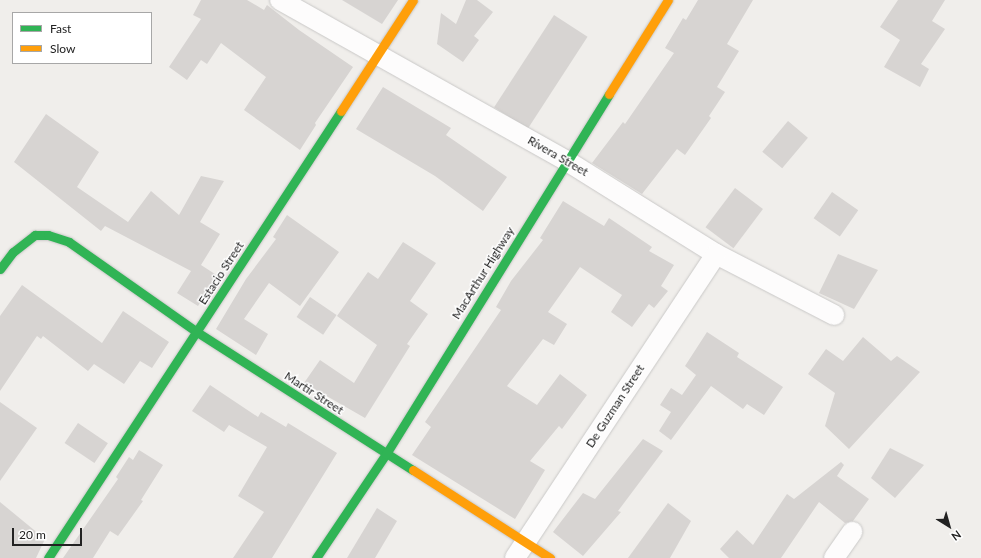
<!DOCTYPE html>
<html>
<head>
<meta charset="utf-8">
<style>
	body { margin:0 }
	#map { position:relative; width:981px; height:558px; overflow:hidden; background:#f0eeeb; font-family:Lato,sans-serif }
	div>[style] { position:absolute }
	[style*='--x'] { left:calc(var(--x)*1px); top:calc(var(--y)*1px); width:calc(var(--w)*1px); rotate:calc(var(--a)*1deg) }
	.building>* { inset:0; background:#d7d4d2; transform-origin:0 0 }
	.roads { filter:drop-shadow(0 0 1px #c9c8c7) drop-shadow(0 0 1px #c9c8c7) }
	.street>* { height:20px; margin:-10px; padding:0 10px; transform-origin:10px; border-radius:10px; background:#fdfcfc }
	.fast>* { height:9px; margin:-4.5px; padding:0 4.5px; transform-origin:4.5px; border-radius:4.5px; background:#30b455 }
	.slow>* { height:9px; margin:-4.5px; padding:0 4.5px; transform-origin:4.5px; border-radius:4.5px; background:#ff9f0a }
	span { translate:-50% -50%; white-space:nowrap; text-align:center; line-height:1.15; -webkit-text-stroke:3px #fff; paint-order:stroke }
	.street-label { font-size:12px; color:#222 }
	.legend { position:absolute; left:12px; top:12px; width:140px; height:52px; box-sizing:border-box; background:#fff; border:1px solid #a7a7a7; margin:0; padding:5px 7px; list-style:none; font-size:12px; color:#222 }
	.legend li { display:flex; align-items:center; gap:8px; height:20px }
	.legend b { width:20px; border:1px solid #a7a7a7 }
	.north { position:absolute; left:929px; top:506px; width:40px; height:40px; -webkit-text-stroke:3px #fff; paint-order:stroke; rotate:143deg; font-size:11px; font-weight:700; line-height:16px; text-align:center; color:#222 }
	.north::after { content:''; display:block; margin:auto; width:14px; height:18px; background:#222; clip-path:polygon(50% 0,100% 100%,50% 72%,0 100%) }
	.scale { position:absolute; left:12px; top:528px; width:70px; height:18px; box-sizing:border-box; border:2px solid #222; border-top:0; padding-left:5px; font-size:12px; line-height:14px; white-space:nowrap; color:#222; -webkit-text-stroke:3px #fff; paint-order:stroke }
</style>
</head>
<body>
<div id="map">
	<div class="building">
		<i style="clip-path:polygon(201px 0,247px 0,264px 10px,267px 5px,299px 30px,353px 67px,315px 123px,316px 125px,300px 150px,244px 110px,266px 77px,221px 43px,207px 64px,201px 60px,187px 80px,169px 67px,201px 19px,193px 15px)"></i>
		<i style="clip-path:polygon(342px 0,398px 0,382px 24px)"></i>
		<i style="clip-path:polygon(466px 0,477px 0,493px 12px,474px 36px,479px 40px,463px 62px,437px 44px,441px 13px,456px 24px)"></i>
		<i style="clip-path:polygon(698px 0,753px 0,727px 44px,739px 51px,717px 87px,725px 92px,709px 116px,711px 118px,685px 155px,677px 149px,642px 194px,592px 163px,623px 122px,625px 124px,674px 53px,665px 48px,683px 18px,686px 20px)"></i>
		<i style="clip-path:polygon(898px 0,945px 0,932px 21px,945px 29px,921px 64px,929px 69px,920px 87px,884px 67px,900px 40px,880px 27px)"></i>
		<i style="left:554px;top:15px;width:40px;height:110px;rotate:33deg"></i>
		<i style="clip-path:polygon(383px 87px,451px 128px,446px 135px,507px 177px,483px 211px,435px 176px,356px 129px)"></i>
		<i style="clip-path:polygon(46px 114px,99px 152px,77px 187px,128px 222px,151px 191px,179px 215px,201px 176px,224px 181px,200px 222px,220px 234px,201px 265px,218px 276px,198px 306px,177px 293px,191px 271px,105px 226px,101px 231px,14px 162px)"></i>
		<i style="left:788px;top:121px;width:26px;height:40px;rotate:40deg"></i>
		<i style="left:735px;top:188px;width:35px;height:49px;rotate:37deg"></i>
		<i style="left:832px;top:192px;width:32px;height:32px;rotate:35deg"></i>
		<i style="clip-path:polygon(563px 201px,604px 226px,609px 218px,652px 247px,649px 251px,674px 265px,661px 286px,668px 291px,654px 308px,649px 304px,632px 327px,611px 312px,622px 295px,580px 267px,548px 312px,567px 324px,554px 345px,543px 339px,507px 386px,537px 405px,560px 374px,587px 395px,562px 429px,559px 426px,530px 461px,545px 470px,515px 519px,412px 455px,431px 427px,425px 422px,501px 310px,496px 307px,511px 281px,543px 240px,540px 238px)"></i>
		<i style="clip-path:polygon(287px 215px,339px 252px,300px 306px,269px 283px,244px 319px,268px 334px,256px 355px,216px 329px,246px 279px,276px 239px,273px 237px)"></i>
		<i style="clip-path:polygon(403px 242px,436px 263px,410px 301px,428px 314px,407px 344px,410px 346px,365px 418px,304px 383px,320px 360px,354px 383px,377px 345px,337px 316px,368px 272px,378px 279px)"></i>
		<i style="clip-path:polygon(838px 254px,878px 270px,854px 309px,819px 293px)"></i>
		<i style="clip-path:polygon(22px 285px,102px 343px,123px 311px,169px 342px,152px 368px,140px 361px,124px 384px,94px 364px,88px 371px,43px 336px,41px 339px,37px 336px,0 391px,0 316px)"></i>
		<i style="left:310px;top:297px;width:32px;height:24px;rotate:34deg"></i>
		<i style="clip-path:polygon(707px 332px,739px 353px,737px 357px,783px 387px,764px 415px,747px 404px,743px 409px,711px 386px,671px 440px,659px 431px,671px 412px,660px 405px,671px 388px,682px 395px,696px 375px,685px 366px)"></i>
		<i style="clip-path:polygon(863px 337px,891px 361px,897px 356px,920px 372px,849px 449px,825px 426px,835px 393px,808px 374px,826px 349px,843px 361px)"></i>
		<i style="clip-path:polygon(210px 385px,258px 417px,261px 412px,286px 427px,288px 423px,337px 453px,272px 558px,233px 558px,264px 512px,238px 496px,267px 447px,229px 425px,224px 432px,192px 411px)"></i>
		<i style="clip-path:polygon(0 402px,37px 428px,0 481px)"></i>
		<i style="left:78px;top:423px;width:36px;height:24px;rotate:34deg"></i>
		<i style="clip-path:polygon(643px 439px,663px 451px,618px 511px,621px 512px,583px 556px,553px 532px,583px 493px,595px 499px)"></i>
		<i style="clip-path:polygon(890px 448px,924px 465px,895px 498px,871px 478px)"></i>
		<i style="clip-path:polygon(139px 450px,163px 465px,141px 500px,143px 501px,118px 536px,110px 531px,93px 558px,63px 558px,118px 479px,116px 477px,129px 457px,133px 460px)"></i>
		<i style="clip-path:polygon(841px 462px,844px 465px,837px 476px,869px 499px,853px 521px,845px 523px,819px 502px,781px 558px,729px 558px,720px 549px,737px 530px,753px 545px,787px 494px,794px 499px)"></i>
		<i style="clip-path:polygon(0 502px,45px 539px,36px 558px,0 558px)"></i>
		<i style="clip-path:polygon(668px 503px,691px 521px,670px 558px,628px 558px)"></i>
		<i style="clip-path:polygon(377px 508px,397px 521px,375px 558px,347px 558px)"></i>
	</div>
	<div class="roads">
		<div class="street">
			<i style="--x:280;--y:0;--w:329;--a:29.3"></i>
			<i style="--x:567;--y:161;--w:176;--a:32"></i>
			<i style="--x:716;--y:254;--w:133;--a:27.3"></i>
			<i style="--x:515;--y:558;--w:364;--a:-56.5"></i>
			<i style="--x:834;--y:558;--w:32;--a:-55"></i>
		</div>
		<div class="fast">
			<i style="--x:0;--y:269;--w:21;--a:-53"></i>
			<i style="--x:13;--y:252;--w:28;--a:-38"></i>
			<i style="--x:35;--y:235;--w:13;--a:0"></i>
			<i style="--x:48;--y:235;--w:22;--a:18"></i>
			<i style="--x:69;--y:242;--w:156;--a:35.1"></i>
			<i style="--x:197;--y:332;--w:256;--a:32.6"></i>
			<i style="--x:48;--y:558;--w:534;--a:-56.76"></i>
			<i style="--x:316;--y:558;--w:125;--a:-56.1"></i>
			<i style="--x:386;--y:454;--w:423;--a:-58.2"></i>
		</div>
		<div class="slow">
			<i style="--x:609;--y:94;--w:111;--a:-57.9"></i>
			<i style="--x:341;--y:111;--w:132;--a:-57"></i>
			<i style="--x:413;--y:470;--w:163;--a:32.7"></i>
		</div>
	</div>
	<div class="street-label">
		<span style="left:558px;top:156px;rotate:30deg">Rivera Street</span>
		<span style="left:221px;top:273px;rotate:-57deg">Estacio Street</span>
		<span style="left:483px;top:273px;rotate:-58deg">MacArthur Highway</span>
		<span style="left:314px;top:393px;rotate:33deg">Martir Street</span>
		<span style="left:615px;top:406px;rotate:-57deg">De Guzman Street</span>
	</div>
	<ul class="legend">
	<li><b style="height:5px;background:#30b455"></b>Fast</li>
	<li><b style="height:5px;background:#ff9f0a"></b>Slow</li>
	</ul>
	<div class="north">N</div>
	<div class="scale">20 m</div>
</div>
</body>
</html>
